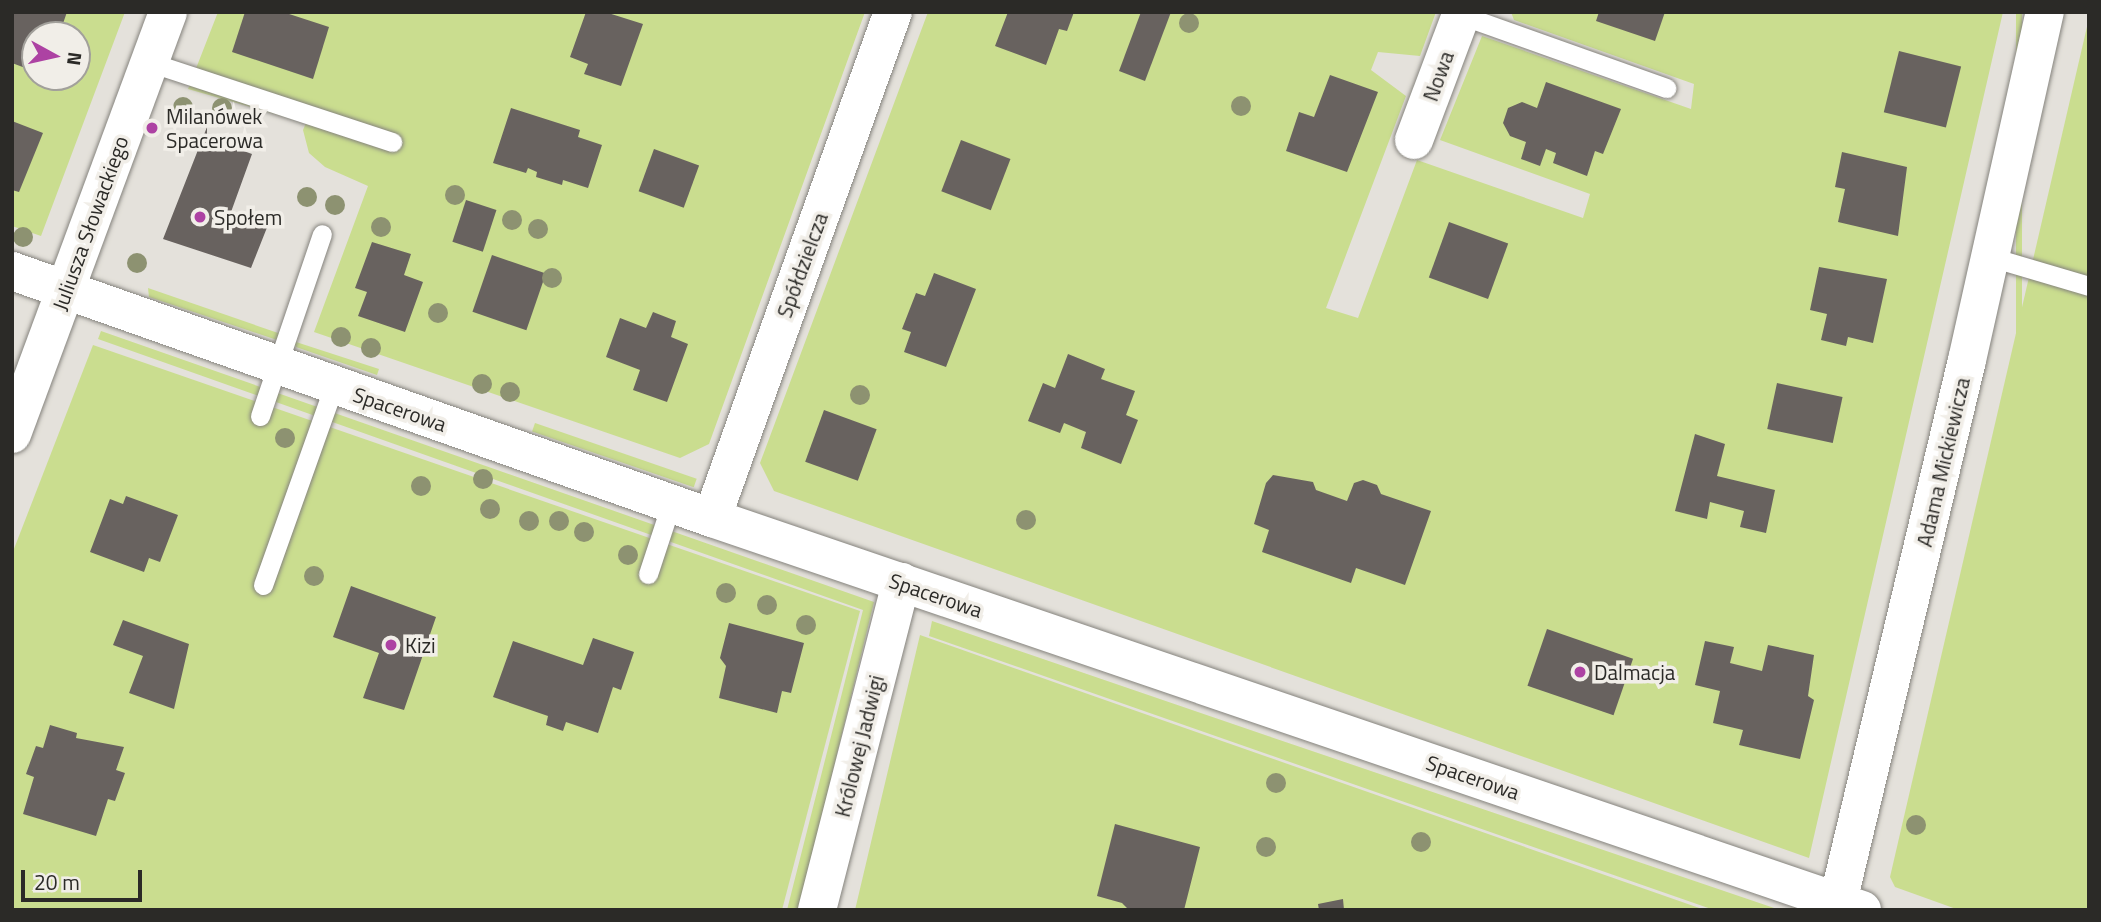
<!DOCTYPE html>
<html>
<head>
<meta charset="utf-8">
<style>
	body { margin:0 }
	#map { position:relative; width:2101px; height:922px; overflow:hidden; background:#e4e1db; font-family:"Titillium Web",sans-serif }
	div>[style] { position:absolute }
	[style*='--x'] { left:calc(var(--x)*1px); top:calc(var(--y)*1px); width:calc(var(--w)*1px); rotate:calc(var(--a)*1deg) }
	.green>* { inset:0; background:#cadd8f; transform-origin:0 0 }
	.building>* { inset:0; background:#68625f; transform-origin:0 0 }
	.roads { filter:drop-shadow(0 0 2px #85837d) drop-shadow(0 0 2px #85837d) }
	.service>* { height:19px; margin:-9.5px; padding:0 9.5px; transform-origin:9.5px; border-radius:9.5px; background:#fff }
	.minor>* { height:38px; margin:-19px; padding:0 19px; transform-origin:19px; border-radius:19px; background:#fff }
	.trees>* { width:20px; height:20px; margin:-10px; border-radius:50%; background:#8d9271 }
	.dots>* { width:19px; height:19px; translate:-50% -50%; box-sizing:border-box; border:4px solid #f1eee8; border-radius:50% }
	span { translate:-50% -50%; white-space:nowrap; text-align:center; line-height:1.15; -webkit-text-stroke:7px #f1eee8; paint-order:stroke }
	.street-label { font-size:21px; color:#2b2a27 }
	.poi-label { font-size:21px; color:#2b2a27 }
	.left { translate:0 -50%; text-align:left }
	.frame { position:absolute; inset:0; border:14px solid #2b2a27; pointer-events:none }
	.north { position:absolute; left:21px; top:21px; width:70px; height:70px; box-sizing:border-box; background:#f1eee8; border:2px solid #a2a09b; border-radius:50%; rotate:98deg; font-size:19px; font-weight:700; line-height:28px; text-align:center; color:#2b2a27 }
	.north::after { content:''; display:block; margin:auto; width:24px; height:32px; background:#ad42a3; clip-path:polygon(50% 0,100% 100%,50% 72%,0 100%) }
	.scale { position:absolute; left:21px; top:870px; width:121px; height:32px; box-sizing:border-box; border:4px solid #2b2a27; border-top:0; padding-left:9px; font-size:21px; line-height:24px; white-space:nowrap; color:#2b2a27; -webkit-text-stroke:5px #f1eee8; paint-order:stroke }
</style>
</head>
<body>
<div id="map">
	<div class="green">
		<i style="clip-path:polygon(evenodd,12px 12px,125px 12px,41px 236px,12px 226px,12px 12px,35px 35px,77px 35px,77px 77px,35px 77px,35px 35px)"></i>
		<i style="clip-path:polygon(218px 12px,865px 12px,709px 444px,680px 458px,314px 332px,368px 186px,325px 167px,309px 153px,303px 130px,306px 123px,188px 89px)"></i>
		<i style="clip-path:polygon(928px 12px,1436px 12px,1420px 56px,1378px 52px,1371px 70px,1406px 96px,1326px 308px,1358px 318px,1417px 160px,1583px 218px,1590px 194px,1440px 140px,1482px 36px,1691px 109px,1694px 84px,1514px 20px,1511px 12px,2003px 12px,1809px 858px,774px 491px,760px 463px)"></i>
		<i style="left:2016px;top:12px;width:6px;height:860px"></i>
		<i style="clip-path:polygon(2089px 18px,2089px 910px,1959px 910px,1895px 887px,1890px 877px)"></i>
		<i style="clip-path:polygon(148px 288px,281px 334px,277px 340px,149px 297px)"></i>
		<i style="clip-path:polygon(101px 331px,874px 602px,799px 910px,787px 910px,863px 610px,98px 339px)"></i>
		<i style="clip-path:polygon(293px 341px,379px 369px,377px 375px,296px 347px)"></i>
		<i style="clip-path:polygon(93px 345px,860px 611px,782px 910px,12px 910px,12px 554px)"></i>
		<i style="left:535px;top:423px;width:171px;height:9px;rotate:19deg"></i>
		<i style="clip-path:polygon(932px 621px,1268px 736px,1780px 910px,1714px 910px,929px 636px)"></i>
		<i style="clip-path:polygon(920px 635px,1142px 713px,1705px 910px,855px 910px)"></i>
	</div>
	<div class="building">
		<i style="clip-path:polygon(12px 12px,67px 12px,59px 35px,42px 30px,35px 35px,28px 69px,12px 63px)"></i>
		<i style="clip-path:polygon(245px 12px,283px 12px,329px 27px,313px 79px,232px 52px)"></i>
		<i style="clip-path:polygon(586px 12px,605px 12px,643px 24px,621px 86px,584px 74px,588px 64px,570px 57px)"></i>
		<i style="clip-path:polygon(1008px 12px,1074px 12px,1067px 31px,1059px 29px,1046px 65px,995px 46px)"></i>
		<i style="clip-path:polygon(1141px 12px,1171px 12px,1145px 81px,1119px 71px)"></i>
		<i style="clip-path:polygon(1599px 12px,1665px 12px,1655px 41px,1596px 21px)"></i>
		<i style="left:1899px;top:51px;width:64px;height:63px;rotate:14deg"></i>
		<i style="clip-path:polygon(1330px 75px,1378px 92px,1347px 172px,1286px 151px,1299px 112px,1314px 117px)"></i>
		<i style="clip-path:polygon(1546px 82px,1621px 109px,1603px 154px,1595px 151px,1587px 176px,1553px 163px,1556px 153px,1546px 149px,1540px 166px,1521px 159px,1526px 142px,1510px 136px,1503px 123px,1508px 108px,1522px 102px,1537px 108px)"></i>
		<i style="clip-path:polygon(511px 108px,580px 130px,578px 137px,602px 145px,588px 188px,563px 180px,562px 185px,536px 177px,537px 172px,528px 168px,526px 173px,493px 163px)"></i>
		<i style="clip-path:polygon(12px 121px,43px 133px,19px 192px,12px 190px)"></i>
		<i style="clip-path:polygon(207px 127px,207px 138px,252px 154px,231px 212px,268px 225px,251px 268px,163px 239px)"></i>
		<i style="left:961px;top:140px;width:53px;height:55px;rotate:21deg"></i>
		<i style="left:654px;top:149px;width:48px;height:45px;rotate:20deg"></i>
		<i style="clip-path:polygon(1842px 152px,1907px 167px,1898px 236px,1838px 222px,1845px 189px,1835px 187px)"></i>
		<i style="left:466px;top:200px;width:32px;height:44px;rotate:18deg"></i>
		<i style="left:1449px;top:222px;width:63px;height:59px;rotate:20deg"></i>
		<i style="clip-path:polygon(372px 242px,411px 254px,404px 275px,423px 282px,405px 332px,358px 316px,367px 292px,355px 288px)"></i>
		<i style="left:492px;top:255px;width:57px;height:60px;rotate:19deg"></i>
		<i style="clip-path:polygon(1819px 267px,1887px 279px,1873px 343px,1848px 337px,1846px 346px,1821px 340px,1827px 314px,1810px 310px)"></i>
		<i style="clip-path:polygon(934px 273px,976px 289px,946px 367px,904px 352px,911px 332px,902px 329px,916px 293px,925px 296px)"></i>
		<i style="clip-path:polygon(653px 312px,676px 321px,671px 337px,688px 344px,667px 402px,633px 390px,640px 370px,606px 357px,620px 318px,646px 328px)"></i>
		<i style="clip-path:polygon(1068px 354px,1105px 369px,1101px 379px,1135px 391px,1126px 415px,1138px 420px,1121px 464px,1081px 448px,1086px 432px,1064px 423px,1060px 433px,1028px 421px,1043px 383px,1055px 388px)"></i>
		<i style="left:1777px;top:383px;width:67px;height:47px;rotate:12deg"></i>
		<i style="left:824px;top:410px;width:56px;height:55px;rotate:20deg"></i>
		<i style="clip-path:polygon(1695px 434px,1725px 444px,1717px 476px,1775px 490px,1766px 533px,1740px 527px,1744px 511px,1710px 502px,1707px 519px,1675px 511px)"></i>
		<i style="clip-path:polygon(1273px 475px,1313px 482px,1316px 490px,1347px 501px,1354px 483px,1363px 480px,1377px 485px,1381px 494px,1431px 511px,1405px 585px,1356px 568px,1351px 583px,1262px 552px,1269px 530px,1254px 524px,1266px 483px)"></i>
		<i style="clip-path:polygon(126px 496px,178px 515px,160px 562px,149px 558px,144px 572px,90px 552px,110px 499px,123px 504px)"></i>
		<i style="clip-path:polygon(351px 586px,436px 617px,404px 710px,363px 698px,379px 653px,333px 637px)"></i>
		<i style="clip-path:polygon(123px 620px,189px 644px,174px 709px,129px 693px,143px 656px,113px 645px)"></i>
		<i style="clip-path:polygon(729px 623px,804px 643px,791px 693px,782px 691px,777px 713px,719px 698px,726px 666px,720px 658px)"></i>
		<i style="left:1547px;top:629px;width:91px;height:60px;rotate:19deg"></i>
		<i style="clip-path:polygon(593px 638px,634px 652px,621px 690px,613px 687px,598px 733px,566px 722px,563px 731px,546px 725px,548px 716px,493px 697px,513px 641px,583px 665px)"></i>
		<i style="clip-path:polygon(1705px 641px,1734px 647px,1730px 663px,1762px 671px,1768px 645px,1814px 655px,1808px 696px,1814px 700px,1800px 759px,1739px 745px,1743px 730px,1713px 723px,1720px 691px,1695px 685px)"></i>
		<i style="clip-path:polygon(50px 725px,77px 733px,76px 738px,124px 747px,116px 770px,125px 773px,115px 801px,108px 799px,96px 836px,23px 814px,34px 777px,26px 774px,36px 746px,43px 748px)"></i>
		<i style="clip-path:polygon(1115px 824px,1200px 847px,1184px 910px,1129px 910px,1122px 903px,1097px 896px)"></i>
		<i style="clip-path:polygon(1343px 899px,1344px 910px,1319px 910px,1318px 904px)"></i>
	</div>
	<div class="roads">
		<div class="service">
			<i style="--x:1461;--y:15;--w:218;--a:19.6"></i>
			<i style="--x:149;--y:62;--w:256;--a:18.2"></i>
			<i style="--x:1991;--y:257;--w:102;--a:16.5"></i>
			<i style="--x:260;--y:416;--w:192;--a:-71.2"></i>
			<i style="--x:648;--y:574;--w:74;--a:-71.8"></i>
			<i style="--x:263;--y:585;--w:211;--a:-70.4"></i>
		</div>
		<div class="minor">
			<i style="--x:1414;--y:140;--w:137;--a:-69.4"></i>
			<i style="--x:12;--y:271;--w:742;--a:19.44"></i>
			<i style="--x:712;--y:518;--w:1215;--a:18.82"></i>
			<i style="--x:12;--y:434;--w:450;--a:-69.7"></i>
			<i style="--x:712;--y:518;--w:537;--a:-70.32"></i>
			<i style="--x:817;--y:910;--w:339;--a:-75.6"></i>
			<i style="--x:1836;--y:910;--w:565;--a:-76.6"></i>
			<i style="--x:1967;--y:360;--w:357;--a:-77.4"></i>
		</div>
	</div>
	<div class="trees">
		<i style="left:1189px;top:23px"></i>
		<i style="left:1241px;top:106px"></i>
		<i style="left:183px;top:107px"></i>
		<i style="left:222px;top:108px"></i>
		<i style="left:455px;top:195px"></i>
		<i style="left:307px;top:197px"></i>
		<i style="left:335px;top:205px"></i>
		<i style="left:512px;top:220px"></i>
		<i style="left:381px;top:227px"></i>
		<i style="left:538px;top:229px"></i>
		<i style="left:23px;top:237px"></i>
		<i style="left:137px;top:263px"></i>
		<i style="left:552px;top:278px"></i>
		<i style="left:438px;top:313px"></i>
		<i style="left:341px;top:337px"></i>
		<i style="left:371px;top:348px"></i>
		<i style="left:482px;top:384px"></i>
		<i style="left:510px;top:392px"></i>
		<i style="left:860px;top:395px"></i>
		<i style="left:285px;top:438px"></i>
		<i style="left:483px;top:479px"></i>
		<i style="left:421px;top:486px"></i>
		<i style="left:490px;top:509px"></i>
		<i style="left:1026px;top:520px"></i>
		<i style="left:529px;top:521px"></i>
		<i style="left:559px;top:521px"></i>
		<i style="left:584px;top:532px"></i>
		<i style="left:628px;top:555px"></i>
		<i style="left:314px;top:576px"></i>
		<i style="left:726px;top:593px"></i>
		<i style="left:767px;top:605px"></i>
		<i style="left:806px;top:625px"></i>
		<i style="left:1276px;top:783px"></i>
		<i style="left:1916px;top:825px"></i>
		<i style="left:1421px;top:842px"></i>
		<i style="left:1266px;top:847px"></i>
	</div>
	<div class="dots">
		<i style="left:152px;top:128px;background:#ad42a3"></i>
		<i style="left:200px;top:217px;background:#ad42a3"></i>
		<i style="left:391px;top:645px;background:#ad42a3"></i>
		<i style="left:1580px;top:672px;background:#ad42a3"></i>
	</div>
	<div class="street-label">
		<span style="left:1438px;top:76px;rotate:-70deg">Nowa</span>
		<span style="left:90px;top:223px;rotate:-70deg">Juliusza Słowackiego</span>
		<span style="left:802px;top:265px;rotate:-70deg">Spółdzielcza</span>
		<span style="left:400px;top:409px;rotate:19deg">Spacerowa</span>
		<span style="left:1943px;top:462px;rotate:-77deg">Adama Mickiewicza</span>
		<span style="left:936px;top:595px;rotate:19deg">Spacerowa</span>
		<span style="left:859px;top:746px;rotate:-76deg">Królowej Jadwigi</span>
		<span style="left:1473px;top:777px;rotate:19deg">Spacerowa</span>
	</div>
	<div class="poi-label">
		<span class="left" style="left:166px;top:128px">Milanówek<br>Spacerowa</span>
		<span class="left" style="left:214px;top:217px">Społem</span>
		<span class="left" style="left:405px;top:645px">Kizi</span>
		<span class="left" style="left:1594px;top:672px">Dalmacja</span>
	</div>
	<div class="frame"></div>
	<div class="north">N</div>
	<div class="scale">20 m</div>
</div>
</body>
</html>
